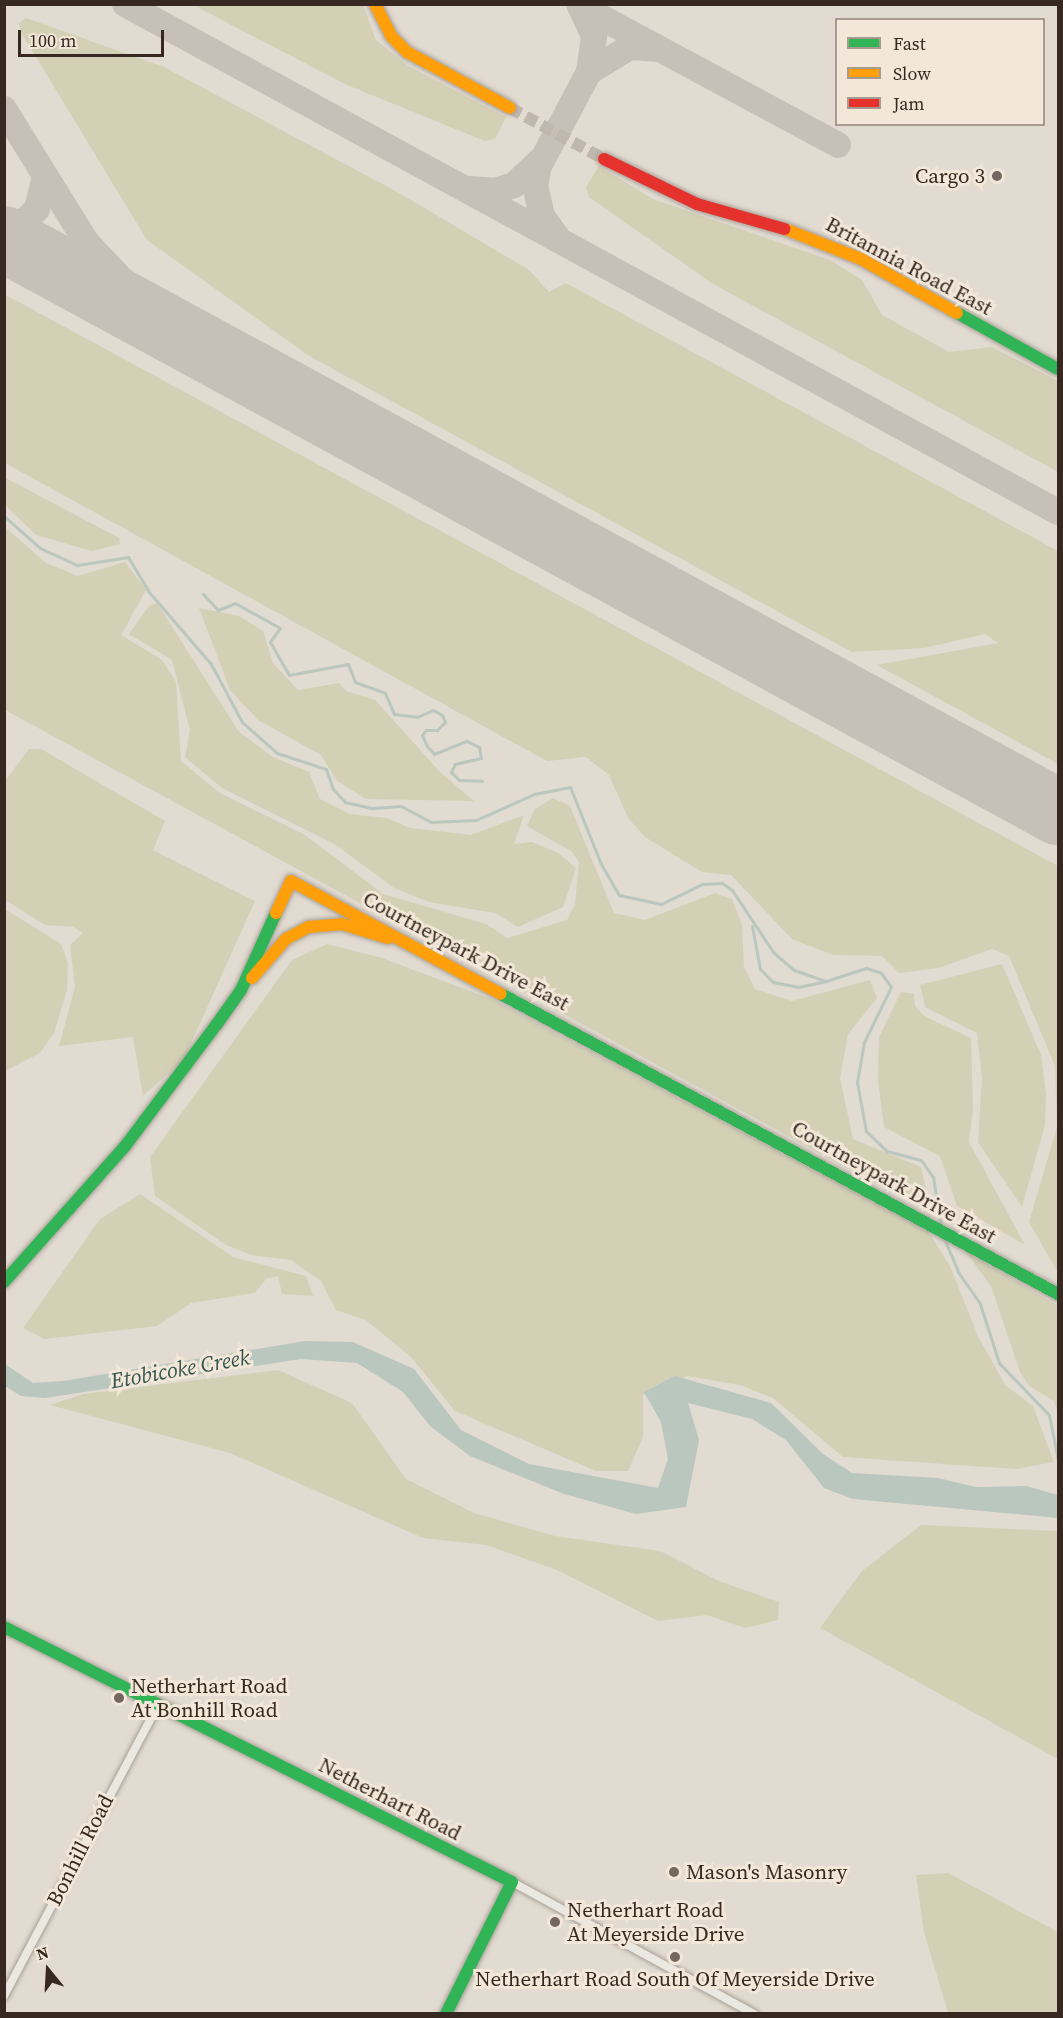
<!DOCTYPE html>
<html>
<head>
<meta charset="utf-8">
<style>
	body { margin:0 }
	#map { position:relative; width:1063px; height:2018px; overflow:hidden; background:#e2dbd1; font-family:"Source Serif 4",serif }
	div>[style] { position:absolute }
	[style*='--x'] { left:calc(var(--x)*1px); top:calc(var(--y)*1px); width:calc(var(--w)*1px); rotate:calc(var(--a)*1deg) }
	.green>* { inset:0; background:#d3d0b5 }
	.water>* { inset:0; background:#bac7be }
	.stream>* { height:3px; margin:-1.5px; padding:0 1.5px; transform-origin:1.5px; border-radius:1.5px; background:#bac7be }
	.taxiway>* { height:26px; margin:-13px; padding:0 13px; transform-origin:13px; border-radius:13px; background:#c7c0b9 }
	.runway>* { height:66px; margin:-33px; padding:0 33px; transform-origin:33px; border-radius:33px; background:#c7c0b9 }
	.secondary-tunnel>* { height:12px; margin-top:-6px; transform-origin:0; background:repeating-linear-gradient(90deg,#c0b7ae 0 12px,transparent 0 18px) }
	.roads { filter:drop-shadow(0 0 2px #a8a199) drop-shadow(0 0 2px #a8a199) }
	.street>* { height:8px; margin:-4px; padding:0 4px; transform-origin:4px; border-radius:4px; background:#ebe7e1 }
	.fast>* { height:12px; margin:-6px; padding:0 6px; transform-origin:6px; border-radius:6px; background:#30b455 }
	.slow>* { height:12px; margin:-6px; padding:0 6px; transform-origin:6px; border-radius:6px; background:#ff9f0a }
	.jam>* { height:12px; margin:-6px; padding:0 6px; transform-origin:6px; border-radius:6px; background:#e5322d }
	.dots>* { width:16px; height:16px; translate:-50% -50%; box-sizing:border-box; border:3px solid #f2e7d8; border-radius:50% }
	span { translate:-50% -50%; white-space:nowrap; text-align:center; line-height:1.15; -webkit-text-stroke:6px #f2e7d8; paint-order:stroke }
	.poi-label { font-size:21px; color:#372921 }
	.right { translate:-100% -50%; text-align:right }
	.left { translate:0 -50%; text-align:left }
	.street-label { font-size:21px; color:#372921 }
	.water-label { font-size:22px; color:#32554e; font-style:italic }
	.frame { position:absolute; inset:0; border:6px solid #372921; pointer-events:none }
	.legend { position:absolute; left:835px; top:18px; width:210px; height:108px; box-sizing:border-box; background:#f2e7d8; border:2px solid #a79b8f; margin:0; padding:8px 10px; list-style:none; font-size:18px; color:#372921 }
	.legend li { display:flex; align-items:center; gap:12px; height:30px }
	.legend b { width:30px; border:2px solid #a79b8f }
	.north { position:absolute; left:18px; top:1940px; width:60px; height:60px; -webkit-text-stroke:4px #f2e7d8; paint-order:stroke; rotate:342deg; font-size:16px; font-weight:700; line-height:24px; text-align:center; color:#372921 }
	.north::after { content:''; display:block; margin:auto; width:21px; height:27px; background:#372921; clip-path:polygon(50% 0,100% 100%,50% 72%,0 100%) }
	.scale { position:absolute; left:18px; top:30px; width:146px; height:27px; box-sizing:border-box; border:3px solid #372921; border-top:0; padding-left:8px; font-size:18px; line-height:21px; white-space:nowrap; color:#372921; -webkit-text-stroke:4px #f2e7d8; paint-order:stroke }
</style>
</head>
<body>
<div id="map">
	<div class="green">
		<i style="clip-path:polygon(193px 5px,363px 5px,376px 40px,408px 66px,506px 117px,495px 139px,485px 141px,347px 85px)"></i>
		<i style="clip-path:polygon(26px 18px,164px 67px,399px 193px,529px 270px,549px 292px,566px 283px,1058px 551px,1058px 764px,877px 665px,998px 643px,985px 634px,924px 648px,852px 652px,309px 356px,147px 240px,22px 34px,19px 23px)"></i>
		<i style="clip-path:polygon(599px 166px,653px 199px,830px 260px,862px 280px,882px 315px,949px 352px,992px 347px,1058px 381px,1058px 472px,713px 284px,589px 197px,586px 187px)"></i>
		<i style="clip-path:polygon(4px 294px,1058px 866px,1058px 1273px,1029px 1222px,1057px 1127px,1055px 1066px,1009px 956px,992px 949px,938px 968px,899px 973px,882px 956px,833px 955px,792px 939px,731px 875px,702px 872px,645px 837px,628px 818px,609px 775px,586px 757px,547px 761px,5px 463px)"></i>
		<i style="clip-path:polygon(4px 477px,119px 538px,120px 544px,92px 551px,36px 535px,5px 505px)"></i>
		<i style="clip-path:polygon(5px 527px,46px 563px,78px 576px,125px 562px,146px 590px,121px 635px,162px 660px,176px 682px,181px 761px,220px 793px,305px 835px,383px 894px,486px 924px,507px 938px,567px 920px,575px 904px,579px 862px,571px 851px,527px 826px,535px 809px,553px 798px,570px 806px,614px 913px,645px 920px,715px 893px,732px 899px,742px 925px,744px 967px,755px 989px,792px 1001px,870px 980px,877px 998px,848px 1034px,840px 1078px,853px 1139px,921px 1167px,931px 1209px,926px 1211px,5px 710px)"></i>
		<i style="clip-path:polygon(157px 603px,239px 732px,273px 757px,309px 772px,320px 799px,350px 814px,387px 818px,410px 828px,471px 835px,524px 815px,514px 844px,532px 842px,558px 853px,576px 868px,563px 907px,518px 927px,495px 913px,429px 902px,394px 888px,336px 845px,222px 788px,185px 757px,190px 730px,172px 660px,129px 634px,149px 606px)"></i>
		<i style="clip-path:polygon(199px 608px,239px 616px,263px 631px,273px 663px,298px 690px,339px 683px,346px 691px,375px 700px,441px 773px,474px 801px,366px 799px,337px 781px,321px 755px,258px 720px,230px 690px)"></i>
		<i style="clip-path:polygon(29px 749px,41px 749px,165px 821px,153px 850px,255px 901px,184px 1059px,143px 1096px,133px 1037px,59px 1046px,75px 987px,70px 945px,83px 933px,73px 927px,45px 925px,5px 900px,5px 781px)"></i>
		<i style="clip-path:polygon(5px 909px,61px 944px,68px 963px,67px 990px,54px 1033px,40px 1053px,5px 1071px)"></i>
		<i style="clip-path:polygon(327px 944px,382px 958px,491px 999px,928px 1231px,950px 1266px,978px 1336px,1005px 1385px,1033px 1406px,1054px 1462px,1016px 1469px,843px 1457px,773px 1398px,740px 1385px,687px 1376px,643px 1395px,643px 1437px,628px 1471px,596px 1471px,455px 1411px,411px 1357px,366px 1320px,336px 1310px,321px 1281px,291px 1260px,251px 1255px,226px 1245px,155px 1196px,150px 1157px,292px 960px)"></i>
		<i style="clip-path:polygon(1002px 964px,1041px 1055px,1046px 1094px,1045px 1125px,1022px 1207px,978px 1142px,982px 1079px,977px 1033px,925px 1007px,920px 985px)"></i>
		<i style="clip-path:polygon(901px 992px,914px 994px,915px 1006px,924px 1016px,971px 1038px,973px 1110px,969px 1142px,1025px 1245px,957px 1206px,940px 1156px,884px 1127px,878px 1081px,879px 1037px)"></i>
		<i style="clip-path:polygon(140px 1194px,233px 1257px,306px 1276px,313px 1296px,282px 1294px,278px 1276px,266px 1279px,255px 1293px,191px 1303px,157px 1326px,44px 1339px,23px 1328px,100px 1219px)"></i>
		<i style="clip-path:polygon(965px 1251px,1058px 1306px,1058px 1414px,1054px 1401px,1029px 1386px,1020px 1372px,991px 1286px)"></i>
		<i style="clip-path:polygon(278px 1370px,352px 1403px,406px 1479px,474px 1513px,555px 1536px,660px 1551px,719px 1581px,779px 1602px,778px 1620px,745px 1628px,707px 1615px,658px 1621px,557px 1570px,486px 1545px,423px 1538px,230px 1453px,50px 1405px,83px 1394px)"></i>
		<i style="clip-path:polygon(921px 1525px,1058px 1531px,1058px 1759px,820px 1628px,862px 1571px)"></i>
		<i style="clip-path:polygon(948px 1873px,1058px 1932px,1058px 2013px,948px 2013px,924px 1932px,916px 1875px)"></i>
	</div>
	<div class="water">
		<i style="clip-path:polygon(305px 1341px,353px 1342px,414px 1369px,461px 1430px,529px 1464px,658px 1488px,668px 1459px,661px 1422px,644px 1392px,675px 1376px,771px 1403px,823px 1454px,852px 1473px,938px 1478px,976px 1487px,1026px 1486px,1058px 1495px,1058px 1518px,853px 1499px,824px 1488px,786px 1440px,752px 1419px,688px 1403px,699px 1440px,686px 1507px,636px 1514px,564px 1494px,470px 1456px,430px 1426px,403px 1392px,357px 1363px,301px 1359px,45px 1398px,21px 1396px,5px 1386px,5px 1364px,33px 1383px,63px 1381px)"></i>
	</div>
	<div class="stream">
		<i style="--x:4;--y:516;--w:48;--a:41.6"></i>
		<i style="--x:40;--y:548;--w:41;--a:24.7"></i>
		<i style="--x:77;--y:565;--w:52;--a:-8.9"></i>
		<i style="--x:128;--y:557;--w:41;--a:59"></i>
		<i style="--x:149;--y:592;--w:95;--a:49.3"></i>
		<i style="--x:211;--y:664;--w:66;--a:61.9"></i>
		<i style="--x:242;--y:722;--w:47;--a:41.5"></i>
		<i style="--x:277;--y:753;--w:52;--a:18.1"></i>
		<i style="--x:326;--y:769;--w:21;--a:71"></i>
		<i style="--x:333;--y:789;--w:18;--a:47"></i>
		<i style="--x:345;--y:802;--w:28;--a:13"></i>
		<i style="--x:372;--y:808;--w:29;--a:-4"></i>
		<i style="--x:401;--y:806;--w:34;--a:28"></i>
		<i style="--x:431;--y:822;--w:45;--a:-2.5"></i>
		<i style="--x:476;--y:820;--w:64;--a:-24.1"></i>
		<i style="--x:534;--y:794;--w:37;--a:-11"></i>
		<i style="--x:570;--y:787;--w:83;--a:68.1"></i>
		<i style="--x:601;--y:864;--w:36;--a:60"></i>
		<i style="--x:619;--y:895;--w:43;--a:12.1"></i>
		<i style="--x:661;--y:904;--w:46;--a:-26"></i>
		<i style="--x:702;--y:884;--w:20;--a:-3"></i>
		<i style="--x:722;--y:883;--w:12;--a:35"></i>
		<i style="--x:732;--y:890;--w:74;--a:56.5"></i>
		<i style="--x:773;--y:952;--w:28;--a:41"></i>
		<i style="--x:794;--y:970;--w:34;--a:19"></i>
		<i style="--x:826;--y:981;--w:42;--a:-18"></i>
		<i style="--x:866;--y:968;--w:16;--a:18"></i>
		<i style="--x:881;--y:973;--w:17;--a:54"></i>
		<i style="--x:891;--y:987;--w:61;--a:116.1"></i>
		<i style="--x:864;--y:1042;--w:41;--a:99.9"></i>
		<i style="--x:857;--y:1082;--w:50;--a:79.6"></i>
		<i style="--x:866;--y:1131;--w:29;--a:44"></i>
		<i style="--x:887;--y:1151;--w:35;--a:15"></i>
		<i style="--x:921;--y:1160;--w:21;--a:55"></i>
		<i style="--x:933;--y:1177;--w:51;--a:80.9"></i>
		<i style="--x:203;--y:594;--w:22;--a:47"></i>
		<i style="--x:218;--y:610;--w:18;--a:-22"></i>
		<i style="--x:235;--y:603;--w:51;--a:29.1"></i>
		<i style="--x:280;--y:628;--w:17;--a:126"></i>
		<i style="--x:270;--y:642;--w:38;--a:60"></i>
		<i style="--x:289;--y:675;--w:60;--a:-10.6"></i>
		<i style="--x:348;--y:664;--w:19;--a:69"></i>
		<i style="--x:355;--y:682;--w:32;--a:20"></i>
		<i style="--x:385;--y:693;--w:23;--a:67"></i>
		<i style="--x:394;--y:714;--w:23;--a:7"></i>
		<i style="--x:417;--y:717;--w:17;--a:-24"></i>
		<i style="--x:433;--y:710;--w:10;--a:29"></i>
		<i style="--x:442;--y:715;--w:8;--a:67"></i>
		<i style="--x:445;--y:722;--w:11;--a:135"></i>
		<i style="--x:437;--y:730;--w:11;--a:180"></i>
		<i style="--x:426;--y:730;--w:6;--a:129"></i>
		<i style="--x:422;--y:735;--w:12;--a:66"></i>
		<i style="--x:427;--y:746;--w:11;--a:49"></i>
		<i style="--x:434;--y:754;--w:35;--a:-22"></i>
		<i style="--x:467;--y:741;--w:13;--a:27"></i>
		<i style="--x:479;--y:747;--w:11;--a:80"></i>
		<i style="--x:481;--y:758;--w:27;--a:167"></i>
		<i style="--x:455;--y:764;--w:9;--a:117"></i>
		<i style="--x:451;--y:772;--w:11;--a:45"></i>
		<i style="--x:459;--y:780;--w:23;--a:2"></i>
		<i style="--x:752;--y:926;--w:44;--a:79.5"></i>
		<i style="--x:760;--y:969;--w:18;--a:45"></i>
		<i style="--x:773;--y:982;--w:25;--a:11"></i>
		<i style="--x:798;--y:987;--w:29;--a:-12"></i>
		<i style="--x:943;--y:1236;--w:39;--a:67"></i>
		<i style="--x:958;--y:1272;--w:39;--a:55"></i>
		<i style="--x:980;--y:1304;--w:62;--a:72.1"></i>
		<i style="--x:999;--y:1363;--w:72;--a:46.1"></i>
		<i style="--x:1049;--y:1415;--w:46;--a:78.7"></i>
	</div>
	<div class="taxiway">
		<i style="--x:125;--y:4;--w:1062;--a:28.57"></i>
		<i style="--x:580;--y:6;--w:293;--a:28.3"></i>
		<i style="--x:589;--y:72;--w:48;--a:-31.4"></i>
		<i style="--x:630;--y:47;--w:26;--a:4"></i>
		<i style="--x:4;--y:109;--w:158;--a:58.2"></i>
		<i style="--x:87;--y:243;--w:62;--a:46.3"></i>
		<i style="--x:130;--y:288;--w:138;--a:35.5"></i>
		<i style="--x:469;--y:189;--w:26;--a:4"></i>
		<i style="--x:495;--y:191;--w:20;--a:-18"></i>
		<i style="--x:514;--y:185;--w:37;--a:-43"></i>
		<i style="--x:4;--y:229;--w:22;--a:-21"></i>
		<i style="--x:25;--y:221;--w:17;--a:-45"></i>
		<i style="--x:37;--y:209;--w:34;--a:-76"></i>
		<i style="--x:557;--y:237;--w:26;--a:-126"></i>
		<i style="--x:542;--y:216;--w:31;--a:-103"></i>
		<i style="--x:535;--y:186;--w:20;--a:-79"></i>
		<i style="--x:539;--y:166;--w:106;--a:-62"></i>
		<i style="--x:589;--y:72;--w:36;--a:-82"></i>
		<i style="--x:594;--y:36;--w:35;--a:-115"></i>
	</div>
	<div class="runway">
		<i style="--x:4;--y:239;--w:1200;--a:28.53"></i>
	</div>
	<div class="secondary-tunnel">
		<i style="--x:510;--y:108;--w:107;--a:28.5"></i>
	</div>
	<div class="roads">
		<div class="street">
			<i style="--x:512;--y:1882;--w:276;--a:28.6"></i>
			<i style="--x:4;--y:1996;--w:329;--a:-62.1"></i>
		</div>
		<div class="fast">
			<i style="--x:957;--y:313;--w:115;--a:29"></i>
			<i style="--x:501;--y:994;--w:633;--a:28.31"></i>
			<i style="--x:4;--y:1282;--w:183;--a:-48.3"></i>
			<i style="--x:126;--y:1145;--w:151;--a:-53.1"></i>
			<i style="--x:217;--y:1024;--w:42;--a:-54.8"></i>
			<i style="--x:241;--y:990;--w:85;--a:-65.6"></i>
			<i style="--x:4;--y:1627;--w:568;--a:26.66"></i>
			<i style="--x:512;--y:1882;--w:148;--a:116.6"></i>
		</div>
		<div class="slow">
			<i style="--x:375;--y:4;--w:36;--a:63"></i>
			<i style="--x:391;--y:36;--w:23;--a:45"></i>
			<i style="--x:407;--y:52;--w:117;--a:28.5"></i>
			<i style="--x:785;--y:229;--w:82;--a:21.5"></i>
			<i style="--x:861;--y:259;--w:110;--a:29.4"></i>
			<i style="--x:276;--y:913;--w:35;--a:-65"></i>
			<i style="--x:291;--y:881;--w:238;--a:28.3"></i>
			<i style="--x:252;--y:978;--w:52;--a:-48.9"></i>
			<i style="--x:286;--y:939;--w:26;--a:-28"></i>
			<i style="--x:309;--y:927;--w:33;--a:-5"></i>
			<i style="--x:342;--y:924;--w:48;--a:16.9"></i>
		</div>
		<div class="jam">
			<i style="--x:604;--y:159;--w:103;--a:25.8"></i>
			<i style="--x:697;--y:204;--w:91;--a:15.9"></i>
		</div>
	</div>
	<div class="dots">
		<i style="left:997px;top:176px;background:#73675f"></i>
		<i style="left:119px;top:1698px;background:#73675f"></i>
		<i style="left:674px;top:1872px;background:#73675f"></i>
		<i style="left:555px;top:1922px;background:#73675f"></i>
		<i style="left:675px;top:1957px;background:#73675f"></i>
	</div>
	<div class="poi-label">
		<span class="right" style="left:985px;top:176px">Cargo 3</span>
		<span class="left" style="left:131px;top:1698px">Netherhart Road<br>At Bonhill Road</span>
		<span class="left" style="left:686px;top:1872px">Mason's Masonry</span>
		<span class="left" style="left:567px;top:1922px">Netherhart Road<br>At Meyerside Drive</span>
		<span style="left:675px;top:1979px">Netherhart Road South Of Meyerside Drive</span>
	</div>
	<div class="street-label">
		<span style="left:909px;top:266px;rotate:28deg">Britannia Road East</span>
		<span style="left:466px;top:951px;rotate:28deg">Courtneypark Drive East</span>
		<span style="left:894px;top:1182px;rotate:29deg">Courtneypark Drive East</span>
		<span style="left:390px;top:1799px;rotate:27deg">Netherhart Road</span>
		<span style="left:80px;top:1850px;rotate:-63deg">Bonhill Road</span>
	</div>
	<div class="water-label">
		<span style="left:180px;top:1369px;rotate:-10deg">Etobicoke Creek</span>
	</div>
	<div class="frame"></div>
	<ul class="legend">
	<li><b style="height:8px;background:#30b455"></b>Fast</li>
	<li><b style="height:8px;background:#ff9f0a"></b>Slow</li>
	<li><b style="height:8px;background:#e5322d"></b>Jam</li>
	</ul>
	<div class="north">N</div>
	<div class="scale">100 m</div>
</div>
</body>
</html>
